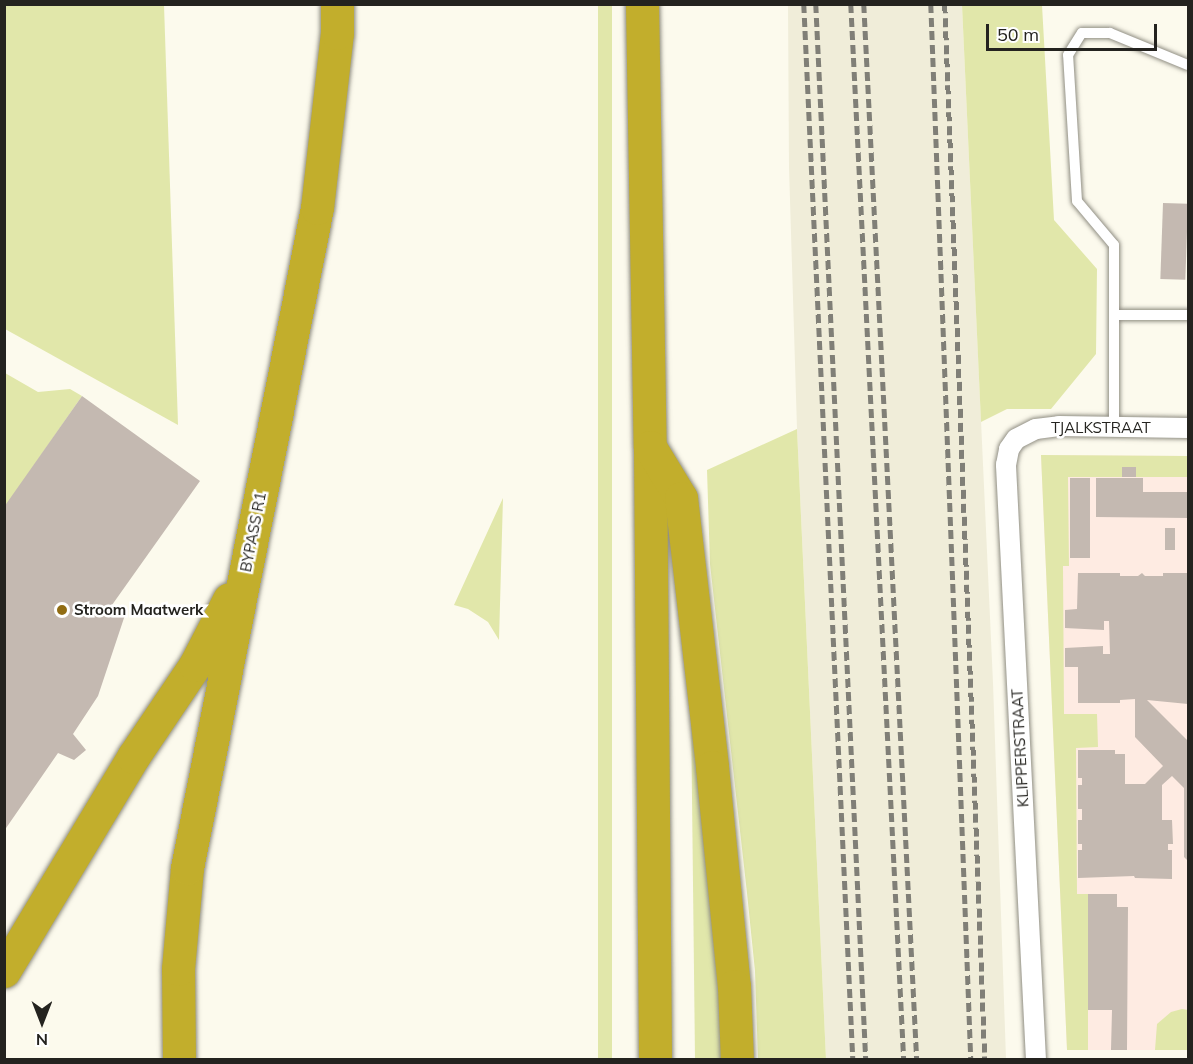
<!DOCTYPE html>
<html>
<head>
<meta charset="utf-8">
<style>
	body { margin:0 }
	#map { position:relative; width:1193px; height:1064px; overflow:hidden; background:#fcfaed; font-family:Mulish,sans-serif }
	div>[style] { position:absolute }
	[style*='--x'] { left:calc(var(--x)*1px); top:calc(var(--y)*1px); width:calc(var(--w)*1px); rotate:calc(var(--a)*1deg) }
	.commercial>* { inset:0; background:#feebe2 }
	.built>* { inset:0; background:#f0edd9 }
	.green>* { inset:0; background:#e1e7aa; transform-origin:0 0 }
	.building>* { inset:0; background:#c4b9b1; transform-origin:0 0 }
	.roads { filter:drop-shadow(0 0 2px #918f84) drop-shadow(0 0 2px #918f84) }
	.service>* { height:10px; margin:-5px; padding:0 5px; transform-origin:5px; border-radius:5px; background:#fff }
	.minor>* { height:20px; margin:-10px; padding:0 10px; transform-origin:10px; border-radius:10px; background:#fff }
	.motorway>* { height:33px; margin:-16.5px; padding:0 16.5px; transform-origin:16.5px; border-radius:16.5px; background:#c2ae2c }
	.rail>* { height:4.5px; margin-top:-2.25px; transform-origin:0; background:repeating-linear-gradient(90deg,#807f77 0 9px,transparent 0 13.5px) }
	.dots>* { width:16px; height:16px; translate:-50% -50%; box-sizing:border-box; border:3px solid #fff; border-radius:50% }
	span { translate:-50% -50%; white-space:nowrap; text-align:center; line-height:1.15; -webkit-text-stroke:5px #fff; paint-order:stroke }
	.street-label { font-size:15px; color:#24231f }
	.poi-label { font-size:15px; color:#24231f; font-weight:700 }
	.left { translate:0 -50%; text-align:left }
	.frame { position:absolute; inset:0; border:6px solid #24231f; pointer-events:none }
	.north { position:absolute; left:12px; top:992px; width:60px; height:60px; -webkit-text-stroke:4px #fff; paint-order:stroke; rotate:180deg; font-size:16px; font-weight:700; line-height:24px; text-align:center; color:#24231f }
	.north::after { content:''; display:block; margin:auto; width:21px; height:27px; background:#24231f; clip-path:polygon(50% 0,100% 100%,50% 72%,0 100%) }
	.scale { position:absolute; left:986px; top:24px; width:171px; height:27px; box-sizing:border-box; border:3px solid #24231f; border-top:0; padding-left:8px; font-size:18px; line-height:21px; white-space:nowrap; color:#24231f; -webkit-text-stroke:4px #fff; paint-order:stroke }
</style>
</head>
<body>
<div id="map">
	<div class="commercial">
		<i style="clip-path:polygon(1041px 455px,1188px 456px,1188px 1050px,1067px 1050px)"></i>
	</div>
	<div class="built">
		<i style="clip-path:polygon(788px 5px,962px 5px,993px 683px,1006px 1059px,826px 1059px,797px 429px,789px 167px)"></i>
	</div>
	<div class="green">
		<i style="clip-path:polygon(4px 5px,164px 5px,178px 425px,5px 329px)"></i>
		<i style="left:598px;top:5px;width:14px;height:1054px"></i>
		<i style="clip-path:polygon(962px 5px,1042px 5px,1054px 220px,1097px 269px,1096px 354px,1051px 409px,1007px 409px,981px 422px)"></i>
		<i style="clip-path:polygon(5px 373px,38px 392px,70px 389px,82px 396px,5px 507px)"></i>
		<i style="clip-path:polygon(797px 429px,826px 1059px,758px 1059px,755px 971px,747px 893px,710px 564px,707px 470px)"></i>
		<i style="clip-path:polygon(1041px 455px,1188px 456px,1188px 477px,1068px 477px,1069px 566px,1063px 566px,1064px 714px,1097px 714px,1098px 747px,1076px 748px,1077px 894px,1088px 894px,1088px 1050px,1067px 1050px)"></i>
		<i style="clip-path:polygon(503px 498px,499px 640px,488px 622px,468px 609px,454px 605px)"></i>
		<i style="clip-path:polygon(691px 709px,725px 1059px,695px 1059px)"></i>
		<i style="clip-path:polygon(1182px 1009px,1188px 1010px,1188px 1050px,1155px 1050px,1157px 1024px,1171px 1012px)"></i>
	</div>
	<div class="building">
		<i style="left:1163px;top:203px;width:25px;height:76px;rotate:2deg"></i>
		<i style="clip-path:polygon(82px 396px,200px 481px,112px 605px,125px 615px,98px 696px,73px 734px,86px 750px,74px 760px,58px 753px,4px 831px,4px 507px)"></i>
		<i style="left:1122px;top:467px;width:14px;height:10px"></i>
		<i style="left:1070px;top:478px;width:20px;height:80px"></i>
		<i style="clip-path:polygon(1096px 478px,1143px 478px,1143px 492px,1188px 492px,1188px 518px,1096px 517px)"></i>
		<i style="left:1165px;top:528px;width:10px;height:22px"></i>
		<i style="clip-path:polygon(1078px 573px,1120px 573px,1120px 576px,1138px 576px,1142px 573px,1145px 576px,1163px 576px,1163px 573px,1188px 573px,1188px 704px,1147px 700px,1188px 741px,1188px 861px,1184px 857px,1184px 788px,1172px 776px,1162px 785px,1162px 820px,1172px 820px,1173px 844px,1168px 844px,1168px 850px,1172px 850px,1172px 879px,1135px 878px,1134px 876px,1078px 878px,1078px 850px,1082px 850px,1082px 844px,1078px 844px,1078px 820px,1082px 820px,1082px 809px,1078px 809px,1078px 785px,1082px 785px,1082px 778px,1078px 778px,1078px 750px,1115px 750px,1115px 754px,1125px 754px,1125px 784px,1145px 784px,1163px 766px,1135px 737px,1135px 699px,1120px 700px,1120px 703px,1078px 703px,1078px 667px,1065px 667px,1065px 648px,1103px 646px,1103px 654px,1110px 654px,1109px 621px,1104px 621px,1104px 630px,1065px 628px,1065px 610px,1077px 609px)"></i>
		<i style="clip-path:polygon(1088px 894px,1117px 894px,1117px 907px,1128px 907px,1127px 1050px,1111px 1050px,1112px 1010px,1088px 1010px)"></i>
	</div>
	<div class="roads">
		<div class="service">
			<i style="--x:1114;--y:315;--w:74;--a:0"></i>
			<i style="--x:1114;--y:427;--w:182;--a:-90"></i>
			<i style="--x:1114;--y:245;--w:57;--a:-130.1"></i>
			<i style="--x:1077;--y:201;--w:146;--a:-93.5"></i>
			<i style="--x:1068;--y:55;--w:26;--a:-58"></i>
			<i style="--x:1082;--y:33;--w:28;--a:0"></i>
			<i style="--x:1110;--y:33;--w:84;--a:22.3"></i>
		</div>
		<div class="minor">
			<i style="--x:1036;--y:1060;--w:596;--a:-92.89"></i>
			<i style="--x:1006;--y:465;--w:16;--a:-79"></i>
			<i style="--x:1009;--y:449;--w:12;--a:-55"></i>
			<i style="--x:1016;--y:439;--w:22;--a:-27"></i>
			<i style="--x:1036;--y:429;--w:23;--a:-7"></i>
			<i style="--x:1059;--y:426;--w:129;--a:0.9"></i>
		</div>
		<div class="motorway">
			<i style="--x:642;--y:4;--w:443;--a:89"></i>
			<i style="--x:650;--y:447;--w:613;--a:89.53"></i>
			<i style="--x:650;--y:447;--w:60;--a:58.7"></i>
			<i style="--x:681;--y:498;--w:271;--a:83.4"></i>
			<i style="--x:712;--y:767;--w:220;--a:84.3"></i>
			<i style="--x:734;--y:986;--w:74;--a:87.7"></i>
			<i style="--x:4;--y:971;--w:250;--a:-58.9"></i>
			<i style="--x:133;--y:757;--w:111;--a:-56"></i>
			<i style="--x:195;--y:665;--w:74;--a:-62.7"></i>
			<i style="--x:179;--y:1060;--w:91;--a:-90.6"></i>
			<i style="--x:178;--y:969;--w:101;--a:-84.9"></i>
			<i style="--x:187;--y:868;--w:673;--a:-78.86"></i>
			<i style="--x:317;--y:208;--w:176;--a:-83.5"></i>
			<i style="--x:337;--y:33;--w:29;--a:-90"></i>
		</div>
	</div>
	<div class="rail">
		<i style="--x:804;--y:4;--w:1057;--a:87.34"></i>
		<i style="--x:816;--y:4;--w:1057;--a:87.29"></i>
		<i style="--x:851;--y:4;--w:1057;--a:87.13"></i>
		<i style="--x:864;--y:4;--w:1057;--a:87.13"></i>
		<i style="--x:931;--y:4;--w:1057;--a:87.83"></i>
		<i style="--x:945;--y:4;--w:1057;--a:87.83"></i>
	</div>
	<div class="dots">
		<i style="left:62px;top:610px;background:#916c13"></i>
	</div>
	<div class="street-label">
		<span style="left:1101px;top:428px">TJALKSTRAAT</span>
		<span style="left:253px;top:532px;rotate:-79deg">BYPASS R1</span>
		<span style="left:1020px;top:748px;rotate:-93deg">KLIPPERSTRAAT</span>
	</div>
	<div class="poi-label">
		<span class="left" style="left:74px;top:610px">Stroom Maatwerk</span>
	</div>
	<div class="frame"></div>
	<div class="north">N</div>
	<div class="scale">50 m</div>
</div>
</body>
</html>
